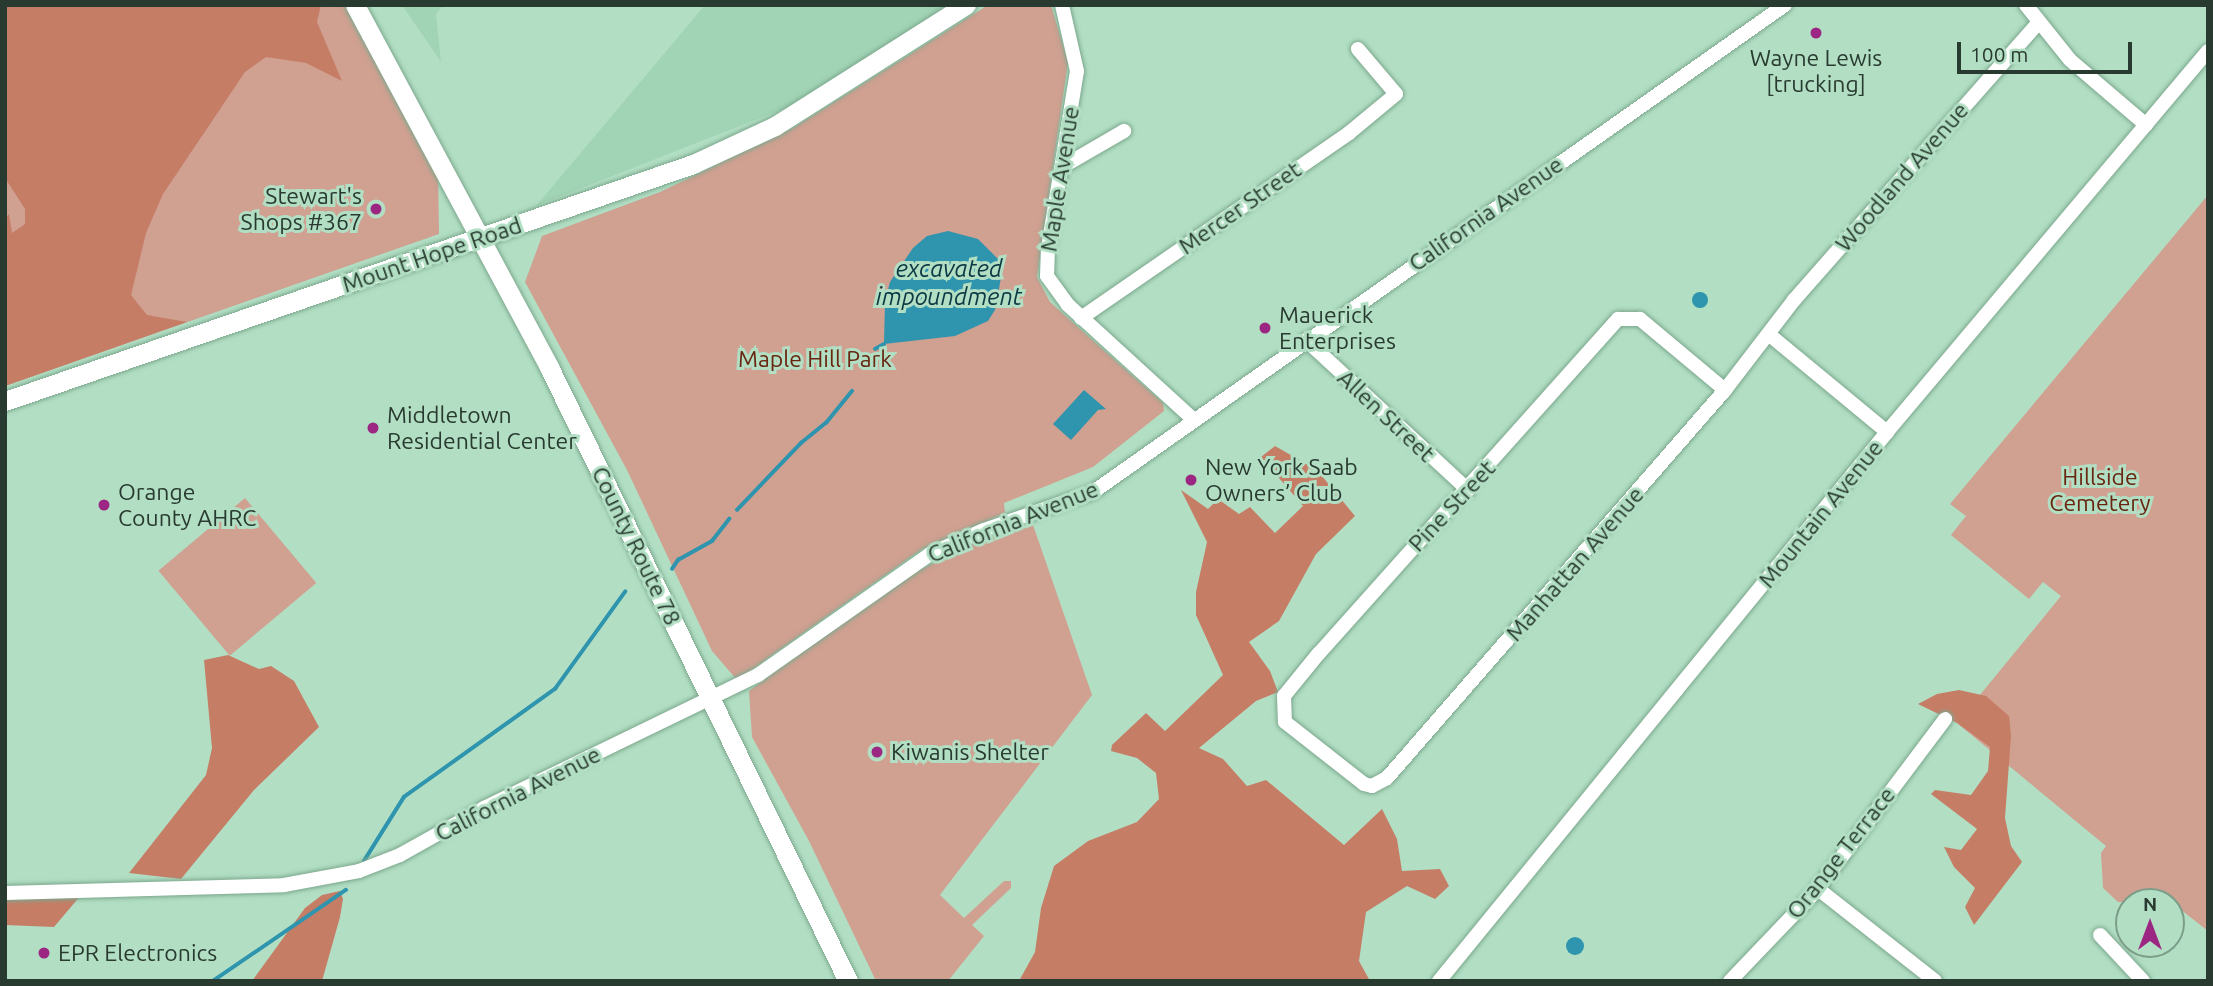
<!DOCTYPE html>
<html>
<head>
<meta charset="utf-8">
<style>
	body { margin:0 }
	#map { position:relative; width:2213px; height:986px; overflow:hidden; background:#b2dfc4; font-family:Ubuntu,sans-serif }
	div>[style] { position:absolute }
	[style*='--x'] { left:calc(var(--x)*1px); top:calc(var(--y)*1px); width:calc(var(--w)*1px); rotate:calc(var(--a)*1deg) }
	.built>* { inset:0; background:#a1d4b5 }
	.green>* { inset:0; background:#d0a091; transform-origin:0 0 }
	.forest>* { inset:0; background:#c67d66 }
	.water>* { inset:0; background:#2f94ad }
	.round { border-radius:50% }
	.stream>* { height:3.5px; margin:-1.75px; padding:0 1.75px; transform-origin:1.75px; border-radius:1.75px; background:#2f94ad }
	.roads { filter:drop-shadow(0 0 2px #7ca78d) drop-shadow(0 0 2px #7ca78d) }
	.street>* { height:14px; margin:-7px; padding:0 7px; transform-origin:7px; border-radius:7px; background:#fff }
	.secondary>* { height:19px; margin:-9.5px; padding:0 9.5px; transform-origin:9.5px; border-radius:9.5px; background:#fff }
	.dots>* { width:19px; height:19px; translate:-50% -50%; box-sizing:border-box; border:4px solid #b2dfc4; border-radius:50% }
	span { translate:-50% -50%; white-space:nowrap; text-align:center; line-height:1.15; -webkit-text-stroke:6px #b2dfc4; paint-order:stroke }
	.poi-label { font-size:23px; color:#293b30 }
	.right { translate:-100% -50%; text-align:right }
	.left { translate:0 -50%; text-align:left }
	.street-label { font-size:23px; color:#293b30 }
	.park-label { font-size:23px; color:#68250f }
	.water-label { font-size:24px; color:#0c3944; font-style:italic }
	.frame { position:absolute; inset:0; border:7px solid #293b30; pointer-events:none }
	.north { position:absolute; left:2115px; top:888px; width:70px; height:70px; box-sizing:border-box; background:#b2dfc4; border:2px solid #7b9d89; border-radius:50%; rotate:0deg; font-size:19px; font-weight:700; line-height:28px; text-align:center; color:#293b30 }
	.north::after { content:''; display:block; margin:auto; width:24px; height:32px; background:#9c2783; clip-path:polygon(50% 0,100% 100%,50% 72%,0 100%) }
	.scale { position:absolute; left:1957px; top:42px; width:175px; height:32px; box-sizing:border-box; border:4px solid #293b30; border-top:0; padding-left:9px; font-size:21px; line-height:24px; white-space:nowrap; color:#293b30; -webkit-text-stroke:5px #b2dfc4; paint-order:stroke }
</style>
</head>
<body>
<div id="map">
	<div class="built">
		<i style="clip-path:polygon(402px 5px,443px 5px,436px 14px,441px 62px)"></i>
		<i style="clip-path:polygon(705px 5px,961px 5px,844px 85px,536px 206px)"></i>
	</div>
	<div class="green">
		<i style="clip-path:polygon(5px 5px,353px 5px,438px 168px,439px 234px,5px 386px)"></i>
		<i style="clip-path:polygon(988px 5px,1051px 5px,1068px 62px,1037px 277px,1050px 302px,1163px 403px,1164px 411px,1093px 467px,1004px 503px,1005px 513px,922px 549px,737px 680px,712px 651px,627px 470px,525px 282px,542px 236px,660px 192px,793px 128px)"></i>
		<i style="clip-path:polygon(2208px 195px,2208px 931px,2171px 902px,2118px 902px,2103px 888px,2101px 853px,2106px 846px,1957px 723px,2061px 596px,2043px 582px,2029px 599px,1951px 535px,1966px 516px,1950px 504px)"></i>
		<i style="left:245px;top:498px;width:111px;height:113px;rotate:50deg"></i>
		<i style="clip-path:polygon(1033px 525px,1092px 695px,940px 895px,964px 918px,1004px 881px,1011px 881px,1011px 888px,972px 925px,984px 936px,948px 981px,876px 981px,809px 841px,752px 737px,749px 691px,904px 578px,973px 543px)"></i>
	</div>
	<div class="forest">
		<i style="clip-path:polygon(5px 5px,321px 5px,317px 22px,342px 81px,306px 63px,266px 57px,245px 72px,163px 194px,146px 233px,131px 295px,147px 315px,187px 322px,5px 386px,5px 219px,9px 214px,12px 233px,25px 224px,25px 209px,5px 178px)"></i>
		<i style="clip-path:polygon(1275px 446px,1317px 470px,1355px 516px,1316px 554px,1279px 621px,1249px 642px,1270px 671px,1278px 692px,1256px 701px,1199px 748px,1223px 759px,1247px 786px,1266px 780px,1344px 845px,1382px 809px,1397px 839px,1402px 871px,1440px 869px,1449px 886px,1435px 899px,1407px 886px,1366px 912px,1359px 961px,1370px 981px,1019px 981px,1035px 952px,1041px 908px,1054px 866px,1088px 841px,1137px 822px,1159px 799px,1156px 773px,1137px 758px,1111px 751px,1112px 745px,1146px 713px,1165px 731px,1223px 675px,1196px 615px,1196px 592px,1207px 542px,1181px 490px,1208px 509px,1218px 499px,1239px 514px,1250px 507px,1275px 533px,1303px 506px,1261px 457px)"></i>
		<i style="clip-path:polygon(228px 655px,259px 669px,271px 666px,294px 681px,319px 727px,254px 790px,181px 879px,129px 873px,206px 775px,212px 748px,204px 660px)"></i>
		<i style="clip-path:polygon(1959px 690px,1986px 696px,2009px 716px,2011px 736px,2005px 818px,2011px 846px,2022px 862px,1974px 925px,1965px 907px,1975px 888px,1954px 867px,1944px 847px,1961px 850px,1977px 829px,1931px 794px,1935px 790px,1971px 795px,1988px 771px,1990px 747px,1957px 723px,1918px 704px,1937px 694px)"></i>
		<i style="clip-path:polygon(340px 891px,343px 899px,340px 917px,322px 981px,252px 981px,305px 908px,322px 895px)"></i>
		<i style="clip-path:polygon(81px 895px,54px 927px,5px 925px,5px 900px)"></i>
	</div>
	<div class="water">
		<i style="clip-path:polygon(948px 231px,978px 239px,998px 259px,1002px 272px,995px 310px,988px 321px,955px 336px,884px 344px,885px 301px,890px 282px,913px 248px,927px 236px)"></i>
		<i class="round" style="left:1692px;top:292px;width:16px;height:16px"></i>
		<i style="clip-path:polygon(1084px 390px,1106px 409px,1098px 410px,1071px 440px,1053px 424px)"></i>
		<i class="round" style="left:1566px;top:937px;width:18px;height:18px"></i>
	</div>
	<div class="stream">
		<i style="--x:875;--y:349;--w:10;--a:-29"></i>
		<i style="--x:737;--y:510;--w:93;--a:-46.3"></i>
		<i style="--x:801;--y:443;--w:32;--a:-39"></i>
		<i style="--x:826;--y:423;--w:41;--a:-50.9"></i>
		<i style="--x:672;--y:569;--w:11;--a:-56"></i>
		<i style="--x:678;--y:560;--w:39;--a:-29"></i>
		<i style="--x:712;--y:541;--w:28;--a:-52"></i>
		<i style="--x:364;--y:861;--w:75;--a:-58"></i>
		<i style="--x:404;--y:797;--w:186;--a:-35.6"></i>
		<i style="--x:555;--y:689;--w:120;--a:-54.2"></i>
		<i style="--x:213;--y:981;--w:161;--a:-34.4"></i>
	</div>
	<div class="roads">
		<div class="street">
			<i style="--x:1062;--y:5;--w:68;--a:77.2"></i>
			<i style="--x:1077;--y:71;--w:179;--a:99.3"></i>
			<i style="--x:1048;--y:248;--w:28;--a:92"></i>
			<i style="--x:1047;--y:276;--w:36;--a:54"></i>
			<i style="--x:1068;--y:305;--w:169;--a:42.4"></i>
			<i style="--x:2026;--y:5;--w:70;--a:51.3"></i>
			<i style="--x:2070;--y:60;--w:100;--a:40.5"></i>
			<i style="--x:1062;--y:167;--w:72;--a:-30.1"></i>
			<i style="--x:1081;--y:318;--w:326;--a:-34.6"></i>
			<i style="--x:1349;--y:133;--w:61;--a:-39.7"></i>
			<i style="--x:1396;--y:94;--w:59;--a:-130.2"></i>
			<i style="--x:1771;--y:336;--w:151;--a:39.6"></i>
			<i style="--x:1306;--y:340;--w:221;--a:42.8"></i>
			<i style="--x:1725;--y:390;--w:111;--a:-140.1"></i>
			<i style="--x:1640;--y:319;--w:22;--a:180"></i>
			<i style="--x:1618;--y:319;--w:448;--a:131.8"></i>
			<i style="--x:1319;--y:653;--w:55;--a:129.1"></i>
			<i style="--x:1284;--y:696;--w:26;--a:88"></i>
			<i style="--x:1285;--y:722;--w:100;--a:38.1"></i>
			<i style="--x:1364;--y:784;--w:8;--a:14"></i>
			<i style="--x:1372;--y:786;--w:17;--a:-28"></i>
			<i style="--x:1387;--y:778;--w:515;--a:-48.94"></i>
			<i style="--x:1725;--y:390;--w:113;--a:-52.5"></i>
			<i style="--x:1794;--y:300;--w:369;--a:-48.6"></i>
			<i style="--x:1817;--y:888;--w:150;--a:38.2"></i>
			<i style="--x:5;--y:893;--w:279;--a:-1.6"></i>
			<i style="--x:284;--y:885;--w:76;--a:-10.6"></i>
			<i style="--x:359;--y:871;--w:44;--a:-21.3"></i>
			<i style="--x:400;--y:855;--w:96;--a:-29.2"></i>
			<i style="--x:484;--y:808;--w:305;--a:-25.9"></i>
			<i style="--x:758;--y:675;--w:210;--a:-35.1"></i>
			<i style="--x:930;--y:554;--w:59;--a:-24"></i>
			<i style="--x:984;--y:530;--w:115;--a:-19.2"></i>
			<i style="--x:1093;--y:492;--w:846;--a:-35.14"></i>
			<i style="--x:2100;--y:935;--w:63;--a:46.9"></i>
			<i style="--x:1439;--y:981;--w:709;--a:-50.78"></i>
			<i style="--x:1887;--y:432;--w:498;--a:-49.9"></i>
			<i style="--x:1730;--y:981;--w:124;--a:-46.3"></i>
			<i style="--x:1816;--y:891;--w:215;--a:-53.1"></i>
		</div>
		<div class="secondary">
			<i style="--x:355;--y:5;--w:411;--a:61.8"></i>
			<i style="--x:549;--y:367;--w:683;--a:64.04"></i>
			<i style="--x:5;--y:401;--w:728;--a:-19.01"></i>
			<i style="--x:693;--y:164;--w:90;--a:-24.9"></i>
			<i style="--x:775;--y:126;--w:226;--a:-32.4"></i>
		</div>
	</div>
	<div class="dots">
		<i style="left:1816px;top:33px;background:#9c2783"></i>
		<i style="left:376px;top:209px;background:#9c2783"></i>
		<i style="left:1265px;top:328px;background:#9c2783"></i>
		<i style="left:373px;top:428px;background:#9c2783"></i>
		<i style="left:1191px;top:480px;background:#9c2783"></i>
		<i style="left:104px;top:505px;background:#9c2783"></i>
		<i style="left:877px;top:752px;background:#9c2783"></i>
		<i style="left:44px;top:953px;background:#9c2783"></i>
	</div>
	<div class="poi-label">
		<span style="left:1816px;top:71px">Wayne Lewis<br>[trucking]</span>
		<span class="right" style="left:362px;top:209px">Stewart's<br>Shops #367</span>
		<span class="left" style="left:1279px;top:328px">Mauerick<br>Enterprises</span>
		<span class="left" style="left:387px;top:428px">Middletown<br>Residential Center</span>
		<span class="left" style="left:1205px;top:480px">New York Saab<br>Owners’ Club</span>
		<span class="left" style="left:118px;top:505px">Orange<br>County AHRC</span>
		<span class="left" style="left:891px;top:752px">Kiwanis Shelter</span>
		<span class="left" style="left:58px;top:953px">EPR Electronics</span>
	</div>
	<div class="street-label">
		<span style="left:1902px;top:177px;rotate:-49deg">Woodland Avenue</span>
		<span style="left:1060px;top:179px;rotate:-81deg">Maple Avenue</span>
		<span style="left:1240px;top:208px;rotate:-35deg">Mercer Street</span>
		<span style="left:1486px;top:214px;rotate:-35deg">California Avenue</span>
		<span style="left:432px;top:255px;rotate:-19deg">Mount Hope Road</span>
		<span style="left:1386px;top:416px;rotate:43deg">Allen Street</span>
		<span style="left:1452px;top:506px;rotate:-47deg">Pine Street</span>
		<span style="left:1821px;top:514px;rotate:-51deg">Mountain Avenue</span>
		<span style="left:1013px;top:522px;rotate:-22deg">California Avenue</span>
		<span style="left:636px;top:546px;rotate:64deg">County Route 78</span>
		<span style="left:1575px;top:564px;rotate:-49deg">Manhattan Avenue</span>
		<span style="left:518px;top:794px;rotate:-27deg">California Avenue</span>
		<span style="left:1841px;top:853px;rotate:-52deg">Orange Terrace</span>
	</div>
	<div class="park-label">
		<span style="left:815px;top:359px">Maple Hill Park</span>
		<span style="left:2100px;top:490px">Hillside<br>Cemetery</span>
	</div>
	<div class="water-label">
		<span style="left:949px;top:283px">excavated<br>impoundment</span>
	</div>
	<div class="frame"></div>
	<div class="north">N</div>
	<div class="scale">100 m</div>
</div>
</body>
</html>
